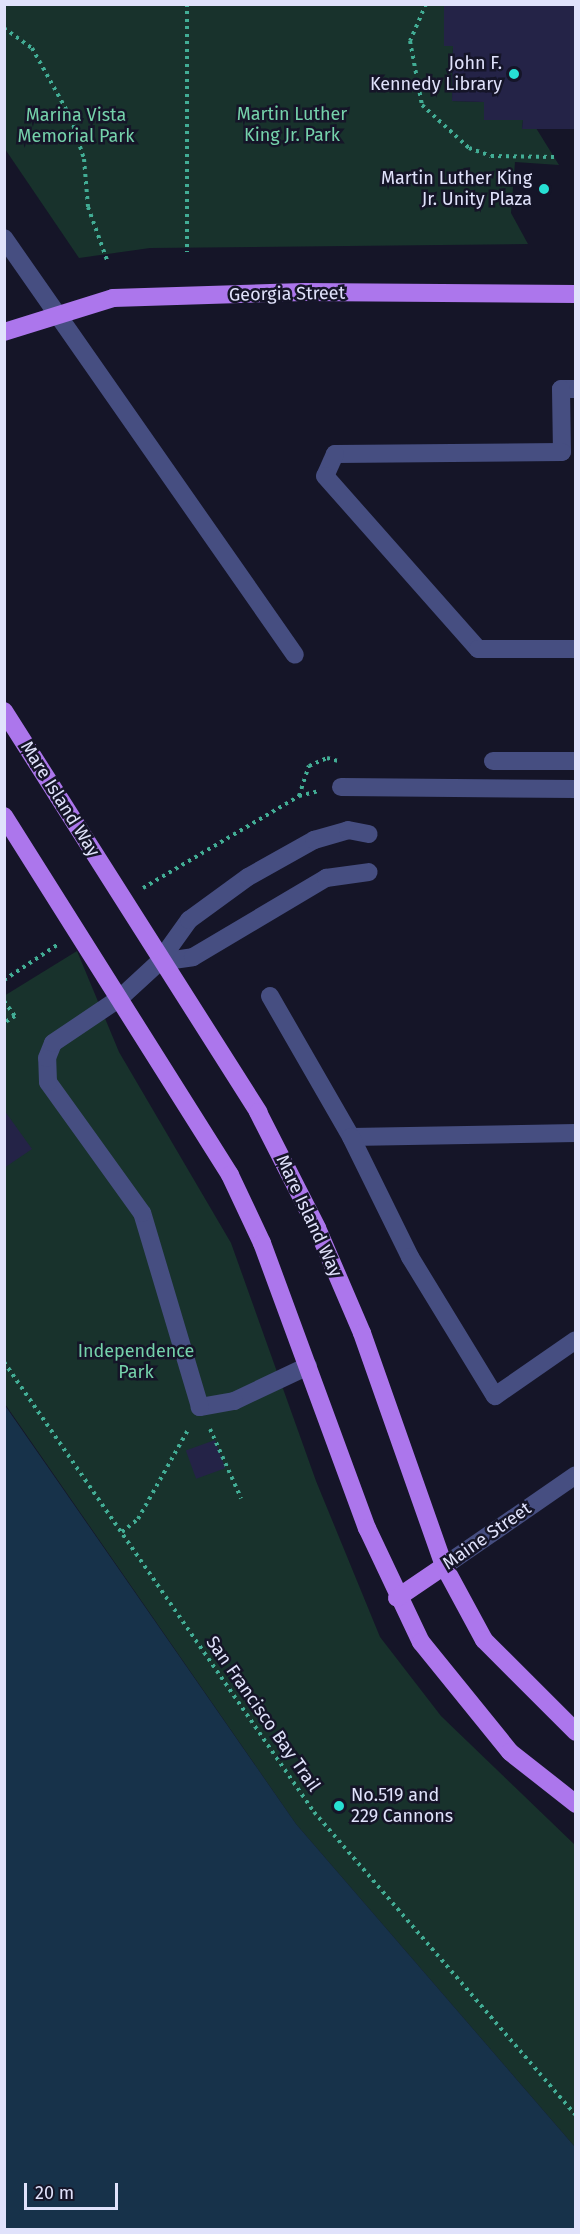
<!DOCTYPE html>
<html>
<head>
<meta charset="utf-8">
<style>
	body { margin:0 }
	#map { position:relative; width:580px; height:2234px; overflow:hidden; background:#151528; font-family:"Fira Sans",sans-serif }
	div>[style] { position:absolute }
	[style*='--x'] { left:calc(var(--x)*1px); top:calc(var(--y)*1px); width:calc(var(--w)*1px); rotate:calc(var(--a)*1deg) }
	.green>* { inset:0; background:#18322c }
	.water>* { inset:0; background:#17324a }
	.building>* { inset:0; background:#242347; transform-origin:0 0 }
	.path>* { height:4px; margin-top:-2px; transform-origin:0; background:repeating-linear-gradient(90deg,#42ad95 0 3px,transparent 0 7.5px) }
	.minor>* { height:18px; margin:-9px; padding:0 9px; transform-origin:9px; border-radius:9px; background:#464e81 }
	.major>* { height:18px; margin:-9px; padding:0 9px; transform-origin:9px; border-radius:9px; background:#ac76ec }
	.dots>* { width:16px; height:16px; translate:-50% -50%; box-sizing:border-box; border:3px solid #151528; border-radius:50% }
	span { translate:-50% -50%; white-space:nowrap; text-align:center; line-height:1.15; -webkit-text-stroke:5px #151528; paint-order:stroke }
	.poi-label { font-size:18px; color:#e0e2fb }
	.right { translate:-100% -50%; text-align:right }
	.left { translate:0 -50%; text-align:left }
	.park-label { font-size:18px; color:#75d2ab }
	.street-label { font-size:18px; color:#e0e2fb }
	.frame { position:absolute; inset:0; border:6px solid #e0e2fb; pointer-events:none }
	.scale { position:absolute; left:24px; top:2183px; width:94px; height:27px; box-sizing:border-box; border:3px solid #e0e2fb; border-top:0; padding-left:8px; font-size:18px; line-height:21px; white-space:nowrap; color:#e0e2fb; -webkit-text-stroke:4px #151528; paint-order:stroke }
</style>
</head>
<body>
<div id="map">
	<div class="green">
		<i style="clip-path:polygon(4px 5px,444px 5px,444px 46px,453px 46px,452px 101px,484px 102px,484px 120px,523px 120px,522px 129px,536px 128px,559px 165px,515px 162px,511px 213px,528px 244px,150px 248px,79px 258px,5px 149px)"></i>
		<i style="clip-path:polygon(77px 951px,119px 1052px,231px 1243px,316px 1481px,380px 1637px,441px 1716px,575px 1845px,575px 2147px,296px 1824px,5px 1404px,4px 996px)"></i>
	</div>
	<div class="water">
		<i style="clip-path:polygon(4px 1404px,296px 1824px,575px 2147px,575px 2229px,5px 2229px)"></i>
	</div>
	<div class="building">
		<i style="clip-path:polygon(444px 4px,576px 4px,576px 129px,522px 129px,523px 120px,484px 120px,484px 102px,452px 101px,453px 46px,444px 46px)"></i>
		<i style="clip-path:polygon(4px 1110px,32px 1149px,4px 1168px)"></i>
		<i style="left:215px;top:1440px;width:30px;height:31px;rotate:70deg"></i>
	</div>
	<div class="path">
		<i style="--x:187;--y:4;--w:248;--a:90"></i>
		<i style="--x:426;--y:4;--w:40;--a:113.4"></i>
		<i style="--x:410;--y:41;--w:65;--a:79.4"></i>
		<i style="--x:422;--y:105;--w:64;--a:42.5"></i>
		<i style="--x:469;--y:148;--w:23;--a:20"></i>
		<i style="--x:491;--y:156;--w:63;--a:0.9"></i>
		<i style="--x:4;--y:28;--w:34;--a:36"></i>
		<i style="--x:32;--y:48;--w:80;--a:60.9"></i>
		<i style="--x:71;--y:118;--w:43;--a:72.4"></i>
		<i style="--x:84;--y:159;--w:48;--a:85.2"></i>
		<i style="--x:88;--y:207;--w:56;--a:70.3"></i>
		<i style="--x:299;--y:796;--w:21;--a:-14"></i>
		<i style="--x:143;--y:888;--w:181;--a:-30.5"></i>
		<i style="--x:299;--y:796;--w:32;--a:-72"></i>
		<i style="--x:309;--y:766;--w:20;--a:-24"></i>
		<i style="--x:327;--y:758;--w:11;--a:15"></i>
		<i style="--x:4;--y:980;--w:64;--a:-33.4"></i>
		<i style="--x:4;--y:1001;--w:19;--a:54"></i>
		<i style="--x:15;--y:1016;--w:13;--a:148"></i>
		<i style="--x:4;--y:1362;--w:546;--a:55.44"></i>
		<i style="--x:314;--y:1812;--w:401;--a:49.2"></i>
		<i style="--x:210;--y:1429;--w:76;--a:65.8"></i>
		<i style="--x:122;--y:1532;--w:21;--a:-39"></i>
		<i style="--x:138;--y:1519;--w:104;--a:-60.7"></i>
	</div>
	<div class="minor">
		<i style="--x:4;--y:238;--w:508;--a:55.09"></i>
		<i style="--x:576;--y:389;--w:15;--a:180"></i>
		<i style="--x:561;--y:389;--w:63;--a:89.1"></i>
		<i style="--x:562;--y:452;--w:227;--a:179.5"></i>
		<i style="--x:335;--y:454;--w:24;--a:114"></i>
		<i style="--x:325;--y:476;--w:231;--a:48.5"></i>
		<i style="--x:478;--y:649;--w:98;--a:0"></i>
		<i style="--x:493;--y:761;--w:83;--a:0"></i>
		<i style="--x:341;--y:787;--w:235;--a:0.5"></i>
		<i style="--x:159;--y:962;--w:34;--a:-8"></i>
		<i style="--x:193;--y:957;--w:155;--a:-30.7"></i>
		<i style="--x:326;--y:878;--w:43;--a:-7.9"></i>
		<i style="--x:270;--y:996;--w:163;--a:60.1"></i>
		<i style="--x:576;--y:1133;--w:225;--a:179"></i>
		<i style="--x:351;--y:1137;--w:134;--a:63.8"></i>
		<i style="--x:410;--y:1257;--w:163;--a:58.6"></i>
		<i style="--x:495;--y:1396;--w:98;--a:-34.7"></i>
		<i style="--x:308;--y:1366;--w:82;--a:154.7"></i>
		<i style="--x:234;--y:1401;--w:35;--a:170"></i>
		<i style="--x:200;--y:1407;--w:202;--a:-106.6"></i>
		<i style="--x:142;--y:1213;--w:161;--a:-125.7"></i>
		<i style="--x:48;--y:1082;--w:24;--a:-92"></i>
		<i style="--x:47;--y:1058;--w:16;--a:-68"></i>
		<i style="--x:53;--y:1043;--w:81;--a:-33.9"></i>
		<i style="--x:120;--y:998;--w:53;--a:-42.7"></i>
		<i style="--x:159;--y:962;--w:52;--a:-54.5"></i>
		<i style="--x:189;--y:920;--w:73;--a:-36.1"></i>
		<i style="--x:248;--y:877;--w:76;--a:-29.3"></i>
		<i style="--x:314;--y:840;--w:35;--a:-16"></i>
		<i style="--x:348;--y:830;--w:21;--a:11"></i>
		<i style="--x:444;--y:1566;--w:160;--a:-34.6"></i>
	</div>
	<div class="major">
		<i style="--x:4;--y:332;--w:114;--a:-17.3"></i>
		<i style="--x:113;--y:298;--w:191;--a:-1.8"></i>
		<i style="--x:304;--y:292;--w:272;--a:0.4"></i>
		<i style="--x:4;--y:711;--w:475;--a:57.6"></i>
		<i style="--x:258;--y:1112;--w:130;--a:63"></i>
		<i style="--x:317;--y:1228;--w:114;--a:66.8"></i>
		<i style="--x:362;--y:1333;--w:247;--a:70.6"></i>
		<i style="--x:444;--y:1566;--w:84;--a:61.6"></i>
		<i style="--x:484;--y:1640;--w:130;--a:45"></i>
		<i style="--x:4;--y:816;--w:424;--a:57.8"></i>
		<i style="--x:230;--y:1175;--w:75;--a:64.8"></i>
		<i style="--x:262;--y:1243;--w:304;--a:69.8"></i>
		<i style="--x:367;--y:1528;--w:126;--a:64.7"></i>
		<i style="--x:421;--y:1642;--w:141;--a:51"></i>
		<i style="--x:510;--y:1752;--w:84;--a:38.2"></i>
		<i style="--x:397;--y:1598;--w:57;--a:-34.2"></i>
	</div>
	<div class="dots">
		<i style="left:514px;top:74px;background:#27e0d4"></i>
		<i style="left:544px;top:189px;background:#27e0d4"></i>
		<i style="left:339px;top:1806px;background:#27e0d4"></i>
	</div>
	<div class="poi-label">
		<span class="right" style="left:502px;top:74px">John F.<br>Kennedy Library</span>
		<span class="right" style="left:532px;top:189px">Martin Luther King<br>Jr. Unity Plaza</span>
		<span class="left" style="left:351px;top:1806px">No.519 and<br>229 Cannons</span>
	</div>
	<div class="park-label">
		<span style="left:292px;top:125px">Martin Luther<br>King Jr. Park</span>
		<span style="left:76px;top:126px">Marina Vista<br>Memorial Park</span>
		<span style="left:136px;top:1362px">Independence<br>Park</span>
	</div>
	<div class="street-label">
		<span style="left:287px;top:294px;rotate:-1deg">Georgia Street</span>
		<span style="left:60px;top:799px;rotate:58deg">Mare Island Way</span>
		<span style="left:309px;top:1216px;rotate:65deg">Mare Island Way</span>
		<span style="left:487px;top:1536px;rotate:-35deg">Maine Street</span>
		<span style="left:263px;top:1714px;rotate:55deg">San Francisco Bay Trail</span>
	</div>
	<div class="frame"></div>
	<div class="scale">20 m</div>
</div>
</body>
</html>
